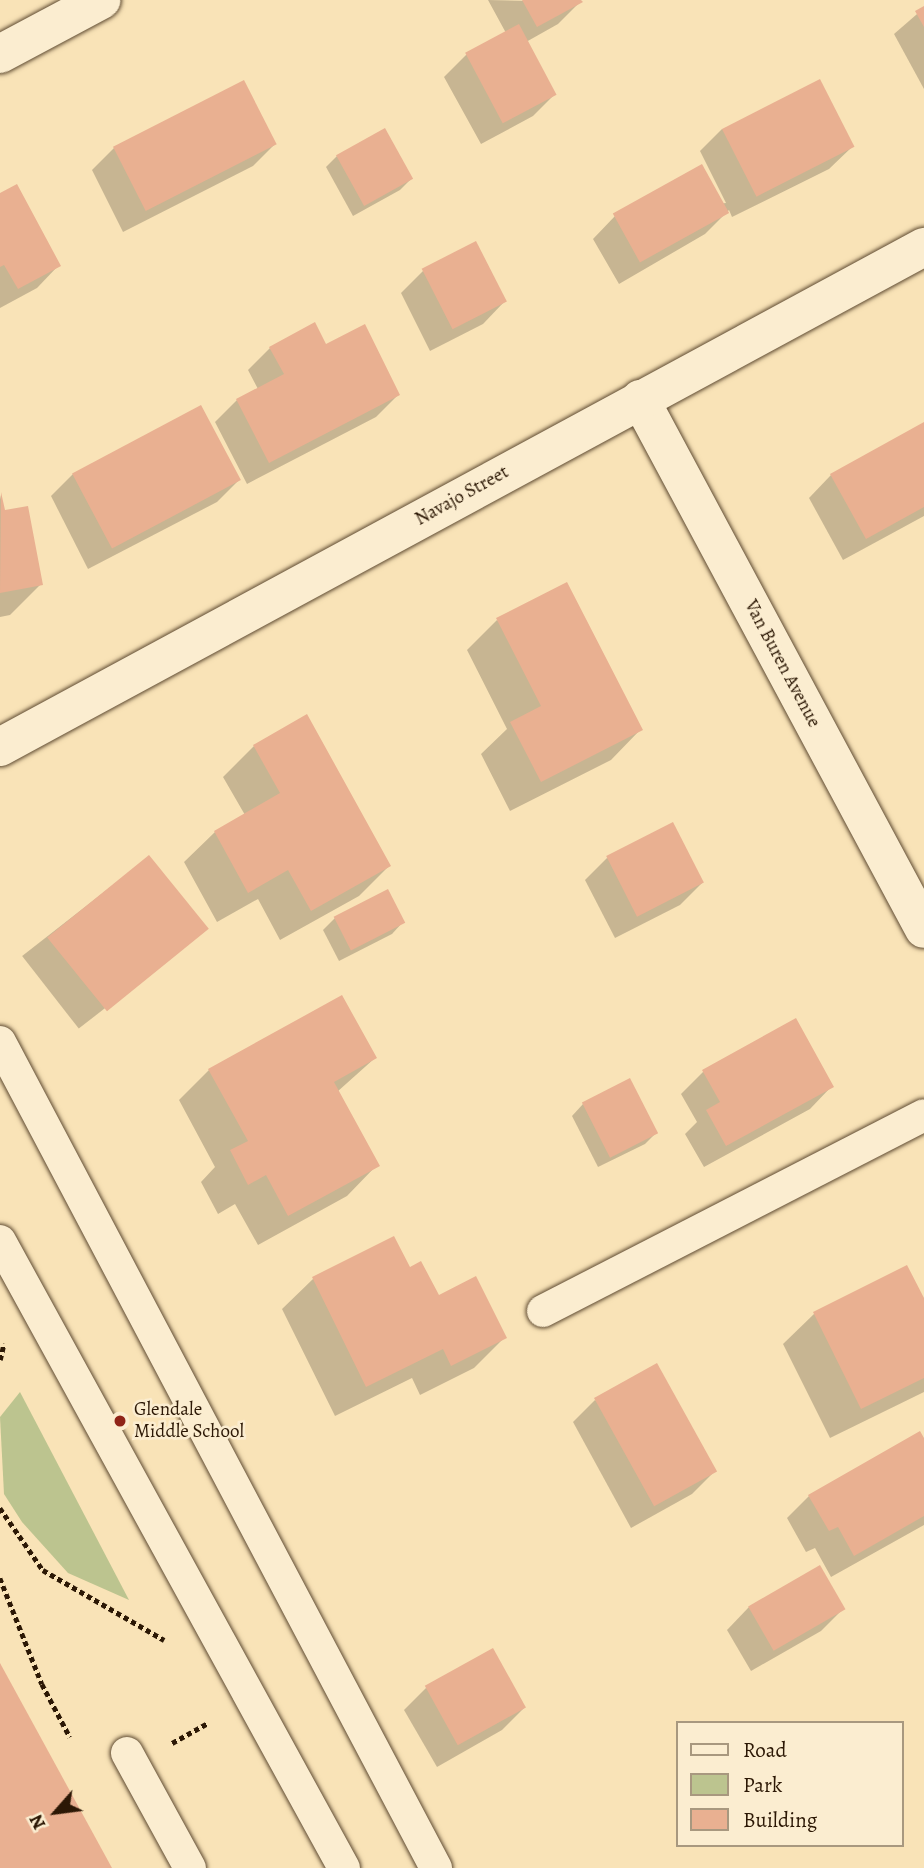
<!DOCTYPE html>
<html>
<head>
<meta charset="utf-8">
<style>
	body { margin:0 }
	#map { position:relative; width:924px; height:1868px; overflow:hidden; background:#f9e3b7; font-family:Alegreya,serif }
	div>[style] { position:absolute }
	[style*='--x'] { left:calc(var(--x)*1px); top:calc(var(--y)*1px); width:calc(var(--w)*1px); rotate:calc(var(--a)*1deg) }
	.green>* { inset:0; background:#bcc48f }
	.shadow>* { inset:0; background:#0003; transform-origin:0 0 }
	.building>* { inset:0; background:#e9b091; transform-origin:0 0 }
	.path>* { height:4.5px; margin-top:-2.25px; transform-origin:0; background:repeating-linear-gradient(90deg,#2c1805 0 5px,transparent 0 8.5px) }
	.roads { filter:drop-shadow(0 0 2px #5f4b32) drop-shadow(0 0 2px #5f4b32) }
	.service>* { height:32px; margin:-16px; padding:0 16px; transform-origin:16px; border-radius:16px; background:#fbedd0 }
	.minor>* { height:38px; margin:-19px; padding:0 19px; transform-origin:19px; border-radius:19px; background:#fbedd0 }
	.dots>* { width:19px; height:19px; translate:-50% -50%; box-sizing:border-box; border:4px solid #fbedd0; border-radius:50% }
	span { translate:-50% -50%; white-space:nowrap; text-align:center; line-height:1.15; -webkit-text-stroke:5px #fbedd0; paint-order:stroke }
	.street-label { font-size:19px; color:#2c1805 }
	.poi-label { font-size:19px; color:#2c1805 }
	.left { translate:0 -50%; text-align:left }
	.legend { position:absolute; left:676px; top:1721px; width:228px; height:126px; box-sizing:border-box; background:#fbedd0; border:2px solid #a8987f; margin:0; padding:9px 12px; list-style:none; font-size:21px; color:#2c1805 }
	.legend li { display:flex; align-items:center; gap:14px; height:35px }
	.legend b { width:35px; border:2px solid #a8987f }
	.north { position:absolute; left:21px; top:1777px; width:70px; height:70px; -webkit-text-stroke:5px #fbedd0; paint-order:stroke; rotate:242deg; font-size:19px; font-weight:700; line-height:28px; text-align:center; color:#2c1805 }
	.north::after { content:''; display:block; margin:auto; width:24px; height:32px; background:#2c1805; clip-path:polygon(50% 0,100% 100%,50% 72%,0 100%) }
</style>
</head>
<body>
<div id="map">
	<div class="green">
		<i style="clip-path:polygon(20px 1392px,129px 1600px,68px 1573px,22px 1522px,4px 1494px,0 1417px)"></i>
	</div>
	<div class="shadow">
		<i style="clip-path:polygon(488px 0,580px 2px,558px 24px,526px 42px,555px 94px,533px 116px,481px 144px,444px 77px,466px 55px,506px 33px)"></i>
		<i style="clip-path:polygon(924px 8px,924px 89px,894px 34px)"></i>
		<i style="clip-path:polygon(722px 129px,852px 147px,829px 169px,732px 217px,729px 210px,705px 234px,619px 284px,593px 239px,615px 216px,726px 203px,700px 151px)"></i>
		<i style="clip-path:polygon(275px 144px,253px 166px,123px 232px,92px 170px,114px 148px)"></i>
		<i style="clip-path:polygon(337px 156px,411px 179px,400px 190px,353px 216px,326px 167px)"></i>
		<i style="clip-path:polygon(0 195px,59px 265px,37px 288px,0 308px)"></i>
		<i style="clip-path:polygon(423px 271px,505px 301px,483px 324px,430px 351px,401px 293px)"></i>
		<i style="clip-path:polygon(326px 346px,398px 395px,376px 417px,247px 484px,215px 422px,237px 400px,258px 389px,248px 370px,270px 348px)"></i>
		<i style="clip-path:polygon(924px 424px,924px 516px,843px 560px,809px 498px,831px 475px)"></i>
		<i style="clip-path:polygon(73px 474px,239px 480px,217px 502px,88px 569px,51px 496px)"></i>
		<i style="clip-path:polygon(0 495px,4px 512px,41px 584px,10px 615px,0 617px)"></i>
		<i style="clip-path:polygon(497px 620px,641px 729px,611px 760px,510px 811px,481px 754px,507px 729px,467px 650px)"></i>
		<i style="clip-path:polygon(254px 746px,389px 866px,359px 896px,280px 940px,258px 899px,217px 922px,184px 862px,215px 832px,245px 815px,223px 777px)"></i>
		<i style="left:149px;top:857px;width:92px;height:161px;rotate:52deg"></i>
		<i style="clip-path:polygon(607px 858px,702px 883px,680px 905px,615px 938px,585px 880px)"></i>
		<i style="clip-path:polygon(335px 918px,403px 922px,392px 934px,339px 961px,323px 930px)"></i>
		<i style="clip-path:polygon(375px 1058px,337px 1092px,377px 1165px,347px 1196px,258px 1245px,235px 1204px,218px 1214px,201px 1182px,215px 1167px,179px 1100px,209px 1070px)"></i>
		<i style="clip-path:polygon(703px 1072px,832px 1086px,810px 1109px,704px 1167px,685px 1134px,697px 1122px,681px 1094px)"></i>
		<i style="clip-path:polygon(583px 1104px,656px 1133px,645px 1144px,598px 1167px,572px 1116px)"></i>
		<i style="clip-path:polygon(393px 1238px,409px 1270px,438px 1297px,505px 1337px,474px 1368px,420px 1395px,412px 1378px,335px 1416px,282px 1309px,313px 1279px)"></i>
		<i style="clip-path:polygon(906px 1268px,924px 1302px,924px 1392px,830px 1438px,783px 1344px,814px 1314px)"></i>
		<i style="clip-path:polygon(595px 1400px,715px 1471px,692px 1494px,631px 1528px,573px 1422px)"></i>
		<i style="clip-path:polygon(924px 1442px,924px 1525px,831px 1577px,815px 1548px,806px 1552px,787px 1518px,809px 1496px)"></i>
		<i style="clip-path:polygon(749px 1607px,843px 1609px,821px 1631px,751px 1671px,727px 1630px)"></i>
		<i style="clip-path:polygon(426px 1688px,524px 1708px,502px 1730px,437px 1767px,404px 1710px)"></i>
	</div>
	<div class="building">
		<i style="clip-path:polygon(522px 0,581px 0,583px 2px,537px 27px)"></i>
		<i style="clip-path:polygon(924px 6px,924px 27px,915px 11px)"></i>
		<i style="left:519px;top:24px;width:80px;height:61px;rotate:62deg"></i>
		<i style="left:820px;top:79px;width:76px;height:110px;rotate:63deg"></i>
		<i style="left:244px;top:80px;width:72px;height:147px;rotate:63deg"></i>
		<i style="left:385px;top:128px;width:58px;height:56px;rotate:61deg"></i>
		<i style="left:702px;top:164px;width:56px;height:102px;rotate:61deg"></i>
		<i style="clip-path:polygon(17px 184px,61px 266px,18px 289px,4px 265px,0 267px,0 193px)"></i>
		<i style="left:476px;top:241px;width:68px;height:61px;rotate:63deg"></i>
		<i style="clip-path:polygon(315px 322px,326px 344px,365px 324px,400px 395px,269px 463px,236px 399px,284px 374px,269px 347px)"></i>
		<i style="left:201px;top:405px;width:85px;height:146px;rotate:62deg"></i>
		<i style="clip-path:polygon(924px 422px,924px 507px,866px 539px,830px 474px)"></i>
		<i style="clip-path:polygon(1px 492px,5px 510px,28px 506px,43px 585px,0 593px)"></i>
		<i style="clip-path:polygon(567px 582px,643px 730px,541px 782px,510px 722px,541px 706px,496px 618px)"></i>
		<i style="clip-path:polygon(307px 714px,391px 866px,311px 911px,288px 870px,248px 893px,214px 831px,280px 793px,253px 745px)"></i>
		<i style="left:673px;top:822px;width:68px;height:75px;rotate:63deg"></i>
		<i style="left:149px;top:855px;width:95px;height:131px;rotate:51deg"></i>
		<i style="left:388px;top:889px;width:38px;height:61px;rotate:63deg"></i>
		<i style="clip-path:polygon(342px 995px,377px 1058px,334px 1082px,380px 1166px,288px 1216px,266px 1175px,248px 1185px,230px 1150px,248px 1141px,208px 1069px)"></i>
		<i style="clip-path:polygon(796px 1018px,834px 1087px,726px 1146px,706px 1110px,720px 1102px,702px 1070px)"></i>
		<i style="left:630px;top:1078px;width:62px;height:54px;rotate:63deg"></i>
		<i style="clip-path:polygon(394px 1236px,410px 1267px,421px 1261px,439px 1295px,476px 1276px,507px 1338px,451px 1366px,443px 1349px,366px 1387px,312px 1277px)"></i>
		<i style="clip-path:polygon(907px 1265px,924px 1298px,924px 1378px,861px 1409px,813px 1312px)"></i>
		<i style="left:657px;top:1363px;width:124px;height:72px;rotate:61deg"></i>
		<i style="clip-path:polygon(920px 1431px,924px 1438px,924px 1516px,854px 1556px,838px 1527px,829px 1531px,808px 1495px)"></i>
		<i style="left:820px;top:1565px;width:51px;height:83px;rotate:60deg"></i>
		<i style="left:493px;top:1648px;width:68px;height:78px;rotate:61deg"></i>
		<i style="clip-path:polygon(0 1663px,112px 1868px,0 1868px)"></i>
	</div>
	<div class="path">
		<i style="--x:0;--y:1360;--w:17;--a:-77"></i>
		<i style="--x:0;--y:1508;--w:75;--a:55.3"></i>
		<i style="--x:43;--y:1570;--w:140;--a:30"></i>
		<i style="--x:0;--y:1578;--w:114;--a:68.4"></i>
		<i style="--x:42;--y:1684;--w:60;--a:62.2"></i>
		<i style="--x:172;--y:1743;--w:41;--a:-29.1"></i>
	</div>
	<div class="roads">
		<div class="service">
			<i style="--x:0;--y:1042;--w:934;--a:62.17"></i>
			<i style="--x:0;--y:1241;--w:715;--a:61.25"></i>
			<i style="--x:543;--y:1311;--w:428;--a:-27.2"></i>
			<i style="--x:127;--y:1753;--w:131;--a:61.3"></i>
		</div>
		<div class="minor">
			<i style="--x:0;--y:54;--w:115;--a:-28.1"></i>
			<i style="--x:640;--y:399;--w:601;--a:61.82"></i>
			<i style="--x:0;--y:747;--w:1051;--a:-28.42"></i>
		</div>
	</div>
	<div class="dots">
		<i style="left:120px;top:1421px;background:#8f2418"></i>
	</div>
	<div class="street-label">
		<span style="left:462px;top:496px;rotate:-29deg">Navajo Street</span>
		<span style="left:782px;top:664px;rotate:62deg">Van Buren Avenue</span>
	</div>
	<div class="poi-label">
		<span class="left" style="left:134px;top:1421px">Glendale<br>Middle School</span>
	</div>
	<ul class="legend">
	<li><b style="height:9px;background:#fbedd0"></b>Road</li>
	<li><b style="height:19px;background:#bcc48f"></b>Park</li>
	<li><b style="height:19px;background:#e9b091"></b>Building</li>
	</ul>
	<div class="north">N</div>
</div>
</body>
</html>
